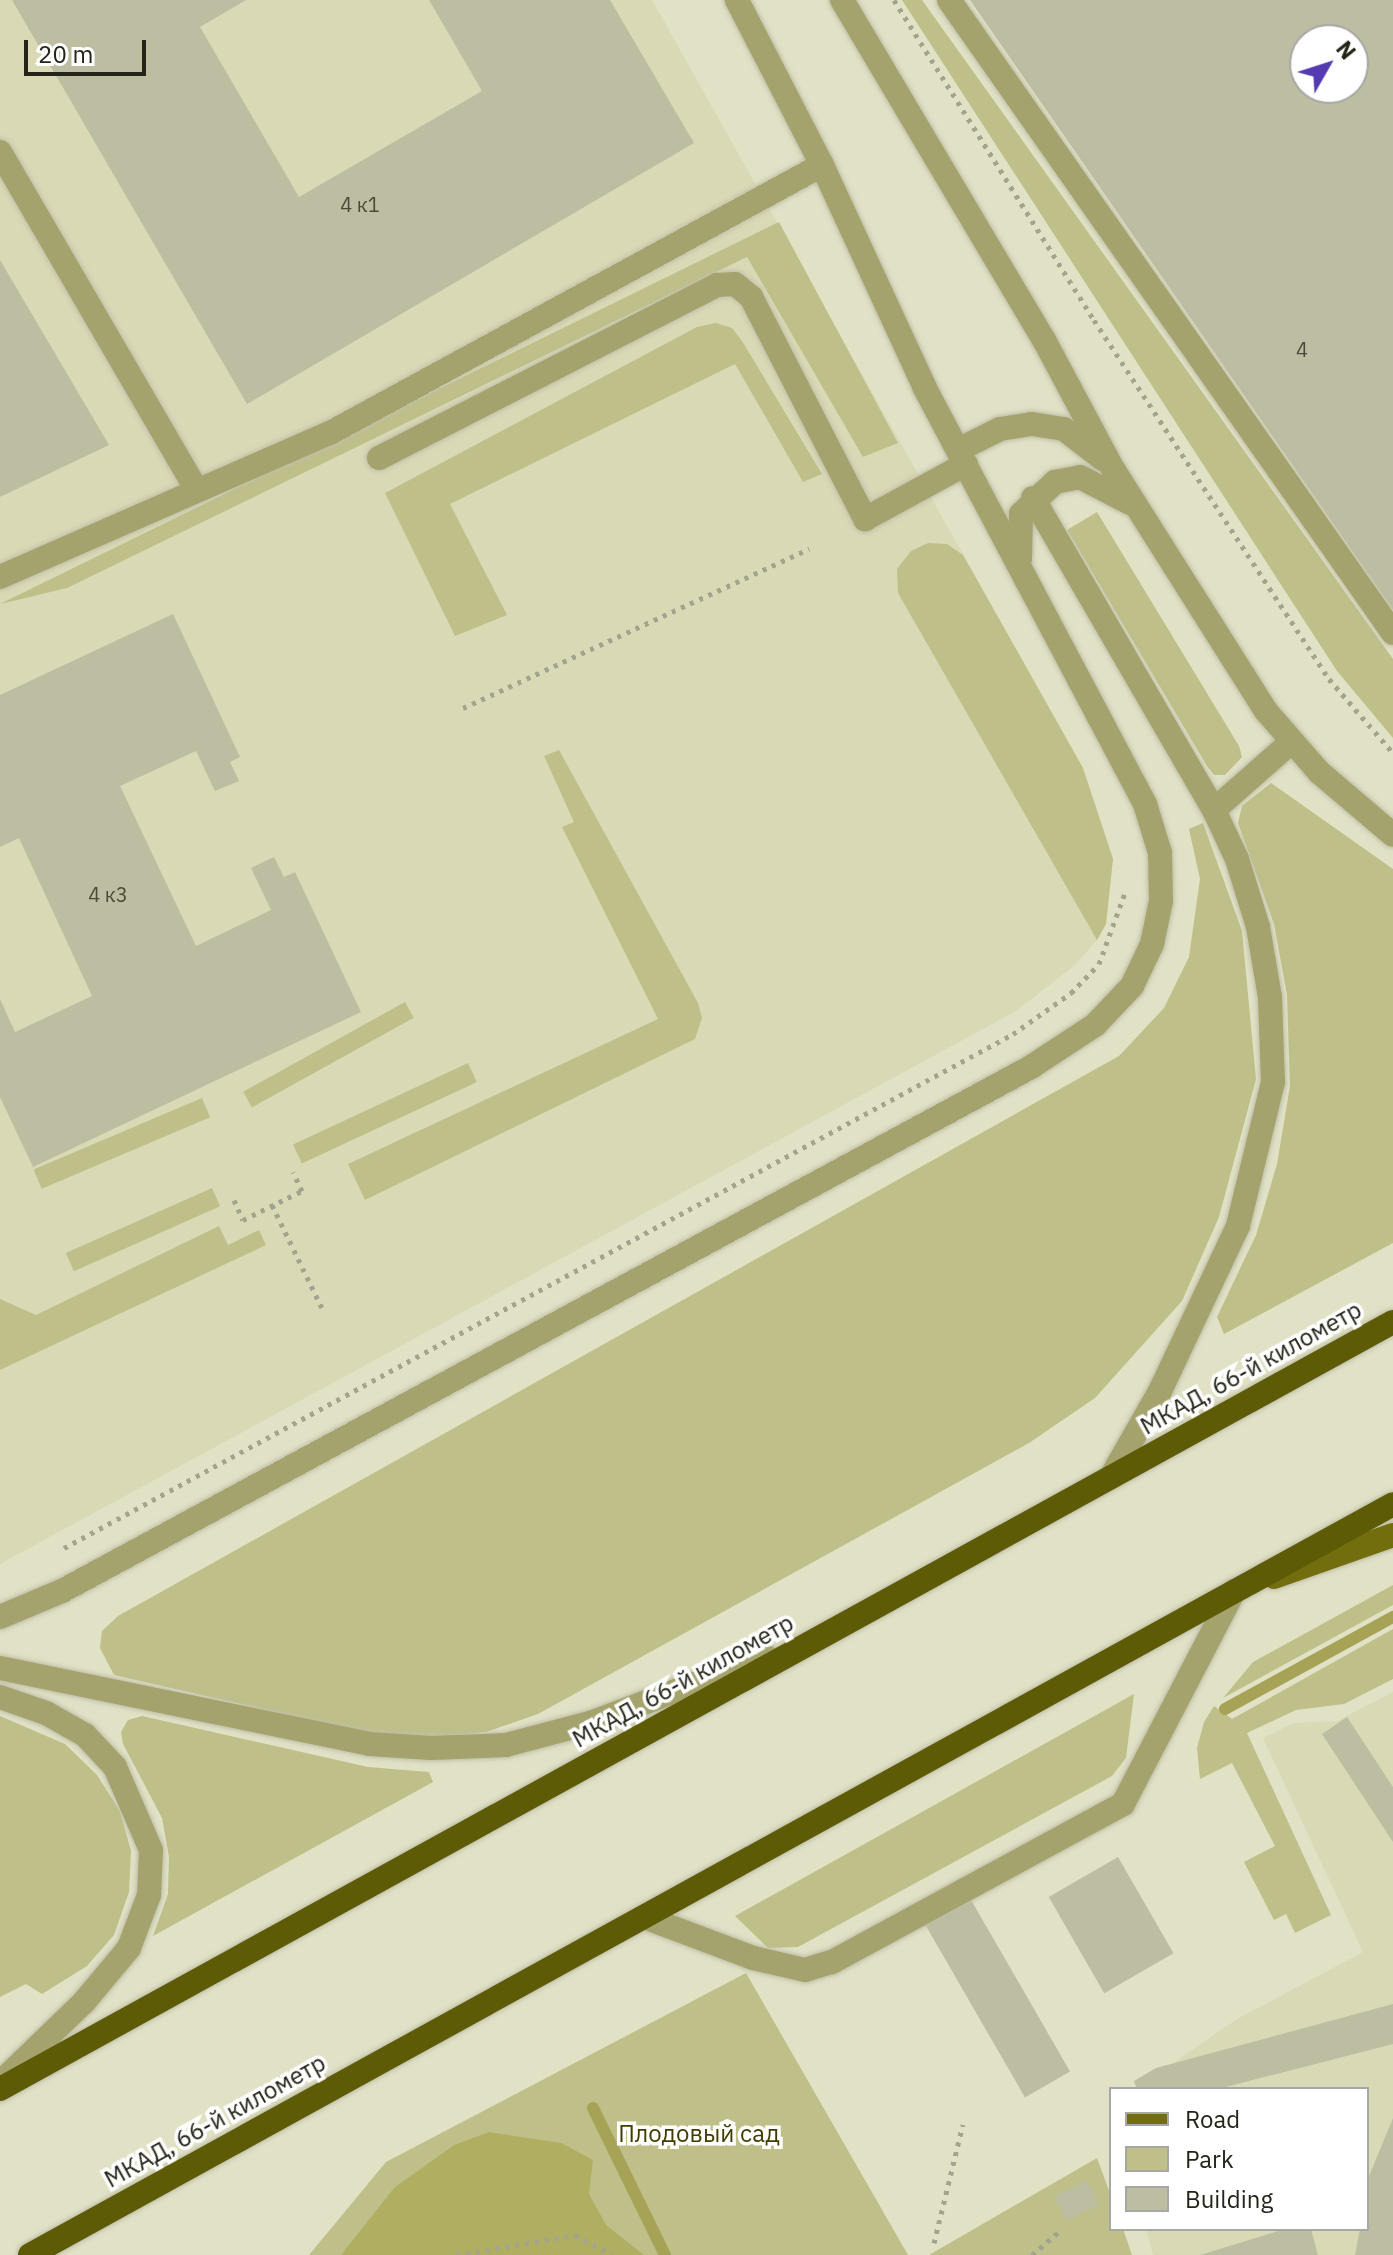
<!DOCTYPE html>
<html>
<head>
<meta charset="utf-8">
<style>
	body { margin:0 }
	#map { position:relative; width:1393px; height:2255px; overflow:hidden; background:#e1e1c6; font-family:"IBM Plex Sans",sans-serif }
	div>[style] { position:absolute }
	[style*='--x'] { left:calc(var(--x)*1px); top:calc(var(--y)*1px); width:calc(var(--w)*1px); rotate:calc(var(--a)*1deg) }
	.built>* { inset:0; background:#d9d9b6 }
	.green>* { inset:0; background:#bfbf89; transform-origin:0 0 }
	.forest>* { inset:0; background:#b0ae61 }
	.stream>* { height:12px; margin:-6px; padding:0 6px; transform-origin:6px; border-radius:6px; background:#a6a357 }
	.building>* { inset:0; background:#bdbda2; transform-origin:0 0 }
	.path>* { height:5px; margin-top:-2.5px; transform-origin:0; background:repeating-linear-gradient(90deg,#a4a48e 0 4px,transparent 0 10px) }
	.roads { filter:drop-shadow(0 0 2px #bfbfa7) drop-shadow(0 0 2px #bfbfa7) }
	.minor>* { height:24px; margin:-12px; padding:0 12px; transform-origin:12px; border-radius:12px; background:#a4a36e }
	.major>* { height:24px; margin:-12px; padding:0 12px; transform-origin:12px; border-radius:12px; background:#726e0e }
	.highway>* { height:24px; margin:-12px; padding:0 12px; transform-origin:12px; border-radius:12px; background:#5e5b07 }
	span { translate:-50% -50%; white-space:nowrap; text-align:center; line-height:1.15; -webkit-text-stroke:7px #fff; paint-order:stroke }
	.number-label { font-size:20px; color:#4a4a3b }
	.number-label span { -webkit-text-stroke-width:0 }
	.street-label { font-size:24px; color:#242419 }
	.park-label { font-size:24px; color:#403e00 }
	.legend { position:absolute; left:1109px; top:2087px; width:260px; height:144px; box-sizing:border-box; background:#fff; border:2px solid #a7a7a3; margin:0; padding:10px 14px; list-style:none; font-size:24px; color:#242419 }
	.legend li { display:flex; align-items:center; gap:16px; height:40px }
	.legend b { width:40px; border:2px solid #a7a7a3 }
	.north { position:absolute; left:1289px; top:24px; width:80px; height:80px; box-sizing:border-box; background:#fff; border:2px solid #a7a7a3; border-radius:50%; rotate:51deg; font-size:22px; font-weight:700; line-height:32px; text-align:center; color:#242419 }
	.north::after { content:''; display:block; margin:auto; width:28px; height:36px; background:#553ab2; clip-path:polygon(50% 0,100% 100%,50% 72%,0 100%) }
	.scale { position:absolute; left:24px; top:40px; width:122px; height:36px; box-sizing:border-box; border:4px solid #242419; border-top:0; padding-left:10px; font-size:24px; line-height:28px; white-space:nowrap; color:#242419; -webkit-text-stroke:6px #fff; paint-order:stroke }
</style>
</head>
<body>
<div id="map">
	<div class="built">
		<i style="clip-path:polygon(0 0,652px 0,1083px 768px,1113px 859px,1106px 924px,1097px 940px,1075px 965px,1016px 1011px,0 1564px)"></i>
		<i style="clip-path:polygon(1393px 1692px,1393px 2220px,1387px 2255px,1153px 2255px,1146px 2229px,1367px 2229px,1367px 2089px,1147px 2089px,1144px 2083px,1237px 2019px,1363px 1952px,1263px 1738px,1294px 1723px,1337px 1721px)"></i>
	</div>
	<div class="green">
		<i style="clip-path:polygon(902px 0,922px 0,1393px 659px,1393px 738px,1337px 671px)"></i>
		<i style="clip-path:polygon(779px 222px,898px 443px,863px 457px,747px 257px,67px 588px,0 604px)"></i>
		<i style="clip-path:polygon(716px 323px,732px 328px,742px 341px,822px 474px,803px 482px,735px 364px,450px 504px,507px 615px,455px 636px,385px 493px,697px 327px)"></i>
		<i style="clip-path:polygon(1097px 512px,1239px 746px,1242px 757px,1225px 775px,1214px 775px,1207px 766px,1067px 530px)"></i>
		<i style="clip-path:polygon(928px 543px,947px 544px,963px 555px,1083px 768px,1113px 859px,1106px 924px,1097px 940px,898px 593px,897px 569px,911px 551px)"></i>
		<i style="clip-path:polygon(559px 750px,698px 1003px,702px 1018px,695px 1039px,365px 1200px,348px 1164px,658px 1019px,562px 827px,574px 822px,544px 756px)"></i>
		<i style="clip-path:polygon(1271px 783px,1393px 869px,1393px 1243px,1224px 1334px,1217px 1317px,1256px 1235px,1277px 1164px,1290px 1086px,1287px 995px,1274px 924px,1238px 823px,1242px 806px)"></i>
		<i style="clip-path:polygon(1203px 823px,1242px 931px,1256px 1079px,1219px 1217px,1182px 1301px,1095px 1398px,1029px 1443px,538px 1714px,486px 1732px,431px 1738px,372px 1734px,114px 1675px,100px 1648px,102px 1631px,118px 1616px,1119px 1056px,1164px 1008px,1189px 957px,1200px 879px,1189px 829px)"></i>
		<i style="left:405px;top:1002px;width:18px;height:185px;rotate:61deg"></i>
		<i style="left:468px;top:1063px;width:21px;height:193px;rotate:65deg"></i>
		<i style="left:202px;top:1098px;width:21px;height:183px;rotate:67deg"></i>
		<i style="left:212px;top:1188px;width:20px;height:160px;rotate:66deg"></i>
		<i style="clip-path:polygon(219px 1226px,228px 1245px,259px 1230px,266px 1245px,0 1370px,0 1299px,36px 1315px)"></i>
		<i style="clip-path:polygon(1393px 1585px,1393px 1605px,1223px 1698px,1253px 1662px)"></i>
		<i style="clip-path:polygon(1393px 1629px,1393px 1679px,1344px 1704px,1296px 1710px,1247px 1733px,1331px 1915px,1295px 1933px,1286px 1914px,1274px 1920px,1244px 1862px,1275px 1846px,1232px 1763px,1200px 1779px,1197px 1748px,1204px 1722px,1214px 1706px,1232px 1719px)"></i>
		<i style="clip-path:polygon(1134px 1694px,1126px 1758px,1112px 1776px,798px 1947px,768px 1948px,735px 1916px)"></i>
		<i style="clip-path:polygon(0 1716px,65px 1744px,97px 1775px,120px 1811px,131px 1851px,129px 1892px,114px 1935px,87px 1966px,42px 1994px,26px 1984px,0 1997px)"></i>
		<i style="clip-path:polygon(142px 1716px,368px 1767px,429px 1772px,433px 1782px,153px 1936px,168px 1894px,169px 1857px,162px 1818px,123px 1744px,121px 1732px,128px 1720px)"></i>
		<i style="clip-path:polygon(746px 1973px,908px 2255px,309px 2255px,386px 2162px)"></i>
		<i style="clip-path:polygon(1097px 2158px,1111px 2196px,1111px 2229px,1123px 2229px,1132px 2255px,929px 2255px)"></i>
	</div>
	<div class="forest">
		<i style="clip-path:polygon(489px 2132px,561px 2143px,593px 2160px,589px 2194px,606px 2225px,644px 2255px,341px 2255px,394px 2188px,454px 2145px)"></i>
	</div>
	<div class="stream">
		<i style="--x:1225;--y:1709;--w:192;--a:-28.7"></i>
		<i style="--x:593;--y:2108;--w:164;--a:63.9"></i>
	</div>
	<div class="building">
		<i style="clip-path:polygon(12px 0,246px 0,200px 27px,299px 197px,482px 91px,429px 0,610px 0,694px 143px,247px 404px)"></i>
		<i style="clip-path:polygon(evenodd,970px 0,1393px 0,1393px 610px,970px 0,1305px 40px,1353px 40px,1353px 88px,1305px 88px,1305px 40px)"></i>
		<i style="clip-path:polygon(0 260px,109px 445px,0 497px)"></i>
		<i style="clip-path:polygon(173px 614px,240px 757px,230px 762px,239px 781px,215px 791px,196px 751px,120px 786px,196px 946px,271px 910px,251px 868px,274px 857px,284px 877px,295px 872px,361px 1012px,33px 1167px,0 1097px,0 999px,15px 1032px,92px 996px,19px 838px,0 847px,0 695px)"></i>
		<i style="clip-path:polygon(1347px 1717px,1393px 1787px,1393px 1842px,1322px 1734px)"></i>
		<i style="left:1118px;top:1857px;width:111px;height:80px;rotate:60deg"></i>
		<i style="left:967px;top:1893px;width:206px;height:52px;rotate:60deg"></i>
		<i style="clip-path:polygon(1393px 2004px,1393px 2044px,1218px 2089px,1137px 2089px,1134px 2081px,1156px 2068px)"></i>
		<i style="clip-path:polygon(1393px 2118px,1393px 2255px,1355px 2255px,1360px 2229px,1367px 2229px,1367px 2181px)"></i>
		<i style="left:1087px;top:2180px;width:27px;height:37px;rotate:63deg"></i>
		<i style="clip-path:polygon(1285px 2229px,1311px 2229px,1318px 2255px,1200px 2255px)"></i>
	</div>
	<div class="path">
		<i style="--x:894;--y:0;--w:377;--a:58"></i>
		<i style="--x:1094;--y:320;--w:429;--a:56.8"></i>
		<i style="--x:1329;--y:679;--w:98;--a:49.1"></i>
		<i style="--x:463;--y:708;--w:381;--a:-24.7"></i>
		<i style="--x:234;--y:1200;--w:22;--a:66"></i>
		<i style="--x:243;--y:1220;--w:66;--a:-26.2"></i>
		<i style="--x:302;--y:1191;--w:21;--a:-115"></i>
		<i style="--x:272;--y:1205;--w:114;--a:64.1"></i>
		<i style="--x:64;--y:1548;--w:1079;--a:-28.44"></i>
		<i style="--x:1013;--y:1034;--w:71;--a:-35.3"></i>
		<i style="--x:1071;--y:993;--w:40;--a:-46"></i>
		<i style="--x:1099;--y:964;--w:79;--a:-70"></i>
		<i style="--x:934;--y:2243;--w:122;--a:-76.3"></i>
		<i style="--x:456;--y:2255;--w:121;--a:-9.5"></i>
		<i style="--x:575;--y:2235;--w:42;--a:28.4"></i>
		<i style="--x:1032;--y:2255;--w:35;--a:-41"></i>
	</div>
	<div class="roads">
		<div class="minor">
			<i style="--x:842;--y:0;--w:395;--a:59.3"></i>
			<i style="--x:1044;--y:340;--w:146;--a:61.9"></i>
			<i style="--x:1113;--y:469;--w:286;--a:57.7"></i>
			<i style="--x:1266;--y:711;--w:81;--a:49"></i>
			<i style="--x:1319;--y:772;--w:97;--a:40.4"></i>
			<i style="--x:949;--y:0;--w:773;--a:54.95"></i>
			<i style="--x:0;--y:152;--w:388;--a:59.8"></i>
			<i style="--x:958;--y:450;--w:47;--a:-26.6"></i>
			<i style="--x:1000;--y:429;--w:32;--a:-9"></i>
			<i style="--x:1032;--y:424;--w:32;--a:9"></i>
			<i style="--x:1064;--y:429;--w:49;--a:37.6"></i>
			<i style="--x:379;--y:458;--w:380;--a:-27.1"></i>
			<i style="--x:717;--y:285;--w:18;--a:-3"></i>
			<i style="--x:735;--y:284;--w:21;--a:39"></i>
			<i style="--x:751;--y:297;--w:250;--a:62.8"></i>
			<i style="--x:865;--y:519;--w:115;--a:-28.6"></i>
			<i style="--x:1033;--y:498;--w:361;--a:59.9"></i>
			<i style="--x:1214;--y:810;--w:54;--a:64.9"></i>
			<i style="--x:1237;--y:859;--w:71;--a:72.8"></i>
			<i style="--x:1258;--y:927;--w:71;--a:80.3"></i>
			<i style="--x:1270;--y:997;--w:85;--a:88"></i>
			<i style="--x:1273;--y:1082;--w:148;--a:103.7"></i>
			<i style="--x:1238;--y:1226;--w:183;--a:115.3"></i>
			<i style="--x:1160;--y:1391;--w:99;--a:119.7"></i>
			<i style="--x:1020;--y:559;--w:45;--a:-88.7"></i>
			<i style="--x:1021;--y:514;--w:47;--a:-43.3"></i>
			<i style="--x:1055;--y:482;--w:25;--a:-11"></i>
			<i style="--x:1080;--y:477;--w:56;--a:27.5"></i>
			<i style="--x:0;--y:577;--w:360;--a:-23.6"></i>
			<i style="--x:330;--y:433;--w:560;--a:-28.58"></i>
			<i style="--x:1214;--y:810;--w:101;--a:-41.4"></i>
			<i style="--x:0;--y:1617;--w:67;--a:-22.8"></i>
			<i style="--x:62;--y:1591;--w:1102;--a:-28.4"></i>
			<i style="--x:1031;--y:1067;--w:77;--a:-33.3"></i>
			<i style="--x:1095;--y:1025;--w:54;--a:-46.5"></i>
			<i style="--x:1132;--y:986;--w:47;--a:-64.5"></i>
			<i style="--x:1152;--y:944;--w:44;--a:-78.2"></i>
			<i style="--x:1161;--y:901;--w:48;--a:-91.2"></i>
			<i style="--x:1160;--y:853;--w:51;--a:-107"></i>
			<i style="--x:1145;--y:804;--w:471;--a:-117.9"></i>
			<i style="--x:925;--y:388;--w:246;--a:-114.8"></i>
			<i style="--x:822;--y:165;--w:186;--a:-117.3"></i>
			<i style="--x:0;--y:1668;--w:378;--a:11.6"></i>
			<i style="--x:370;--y:1744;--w:61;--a:3.8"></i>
			<i style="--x:431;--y:1748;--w:75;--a:-2.3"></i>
			<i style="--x:506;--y:1745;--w:90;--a:-14.8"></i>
			<i style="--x:593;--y:1722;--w:185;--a:-20.6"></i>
			<i style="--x:0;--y:1697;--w:49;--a:19.2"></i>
			<i style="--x:46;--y:1713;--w:45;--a:29.4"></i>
			<i style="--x:85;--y:1735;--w:44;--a:46.8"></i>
			<i style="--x:115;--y:1767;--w:90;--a:66.6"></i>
			<i style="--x:151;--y:1850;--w:45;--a:92.5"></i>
			<i style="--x:149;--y:1895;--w:57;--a:110.7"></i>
			<i style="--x:129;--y:1948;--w:70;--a:129.8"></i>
			<i style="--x:84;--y:2002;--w:117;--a:136"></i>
			<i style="--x:644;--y:1917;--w:116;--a:20.6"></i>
			<i style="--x:753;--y:1958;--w:53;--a:13"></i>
			<i style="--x:805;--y:1970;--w:28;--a:-17"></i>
			<i style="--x:832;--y:1962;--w:331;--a:-28.5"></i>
			<i style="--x:1123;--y:1804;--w:240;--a:-62.5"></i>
		</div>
		<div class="major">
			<i style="--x:1274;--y:1577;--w:126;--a:-19.4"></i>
		</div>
		<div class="highway">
			<i style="--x:0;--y:2089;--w:1590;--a:-28.84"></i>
			<i style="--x:30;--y:2255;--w:1556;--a:-28.85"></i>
		</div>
	</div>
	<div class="number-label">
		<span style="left:360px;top:204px">4 к1</span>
		<span style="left:1302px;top:349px">4</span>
		<span style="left:108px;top:894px">4 к3</span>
	</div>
	<div class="street-label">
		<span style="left:1251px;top:1368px;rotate:-29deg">МКАД, 66-й километр</span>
		<span style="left:683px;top:1681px;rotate:-29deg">МКАД, 66-й километр</span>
		<span style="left:215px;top:2121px;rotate:-29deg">МКАД, 66-й километр</span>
	</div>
	<div class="park-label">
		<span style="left:699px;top:2134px">Плодовый сад</span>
	</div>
	<ul class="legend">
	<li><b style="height:10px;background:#726e0e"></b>Road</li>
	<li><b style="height:22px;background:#bfbf89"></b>Park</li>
	<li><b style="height:22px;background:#bdbda2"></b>Building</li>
	</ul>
	<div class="north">N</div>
	<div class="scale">20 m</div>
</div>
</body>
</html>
